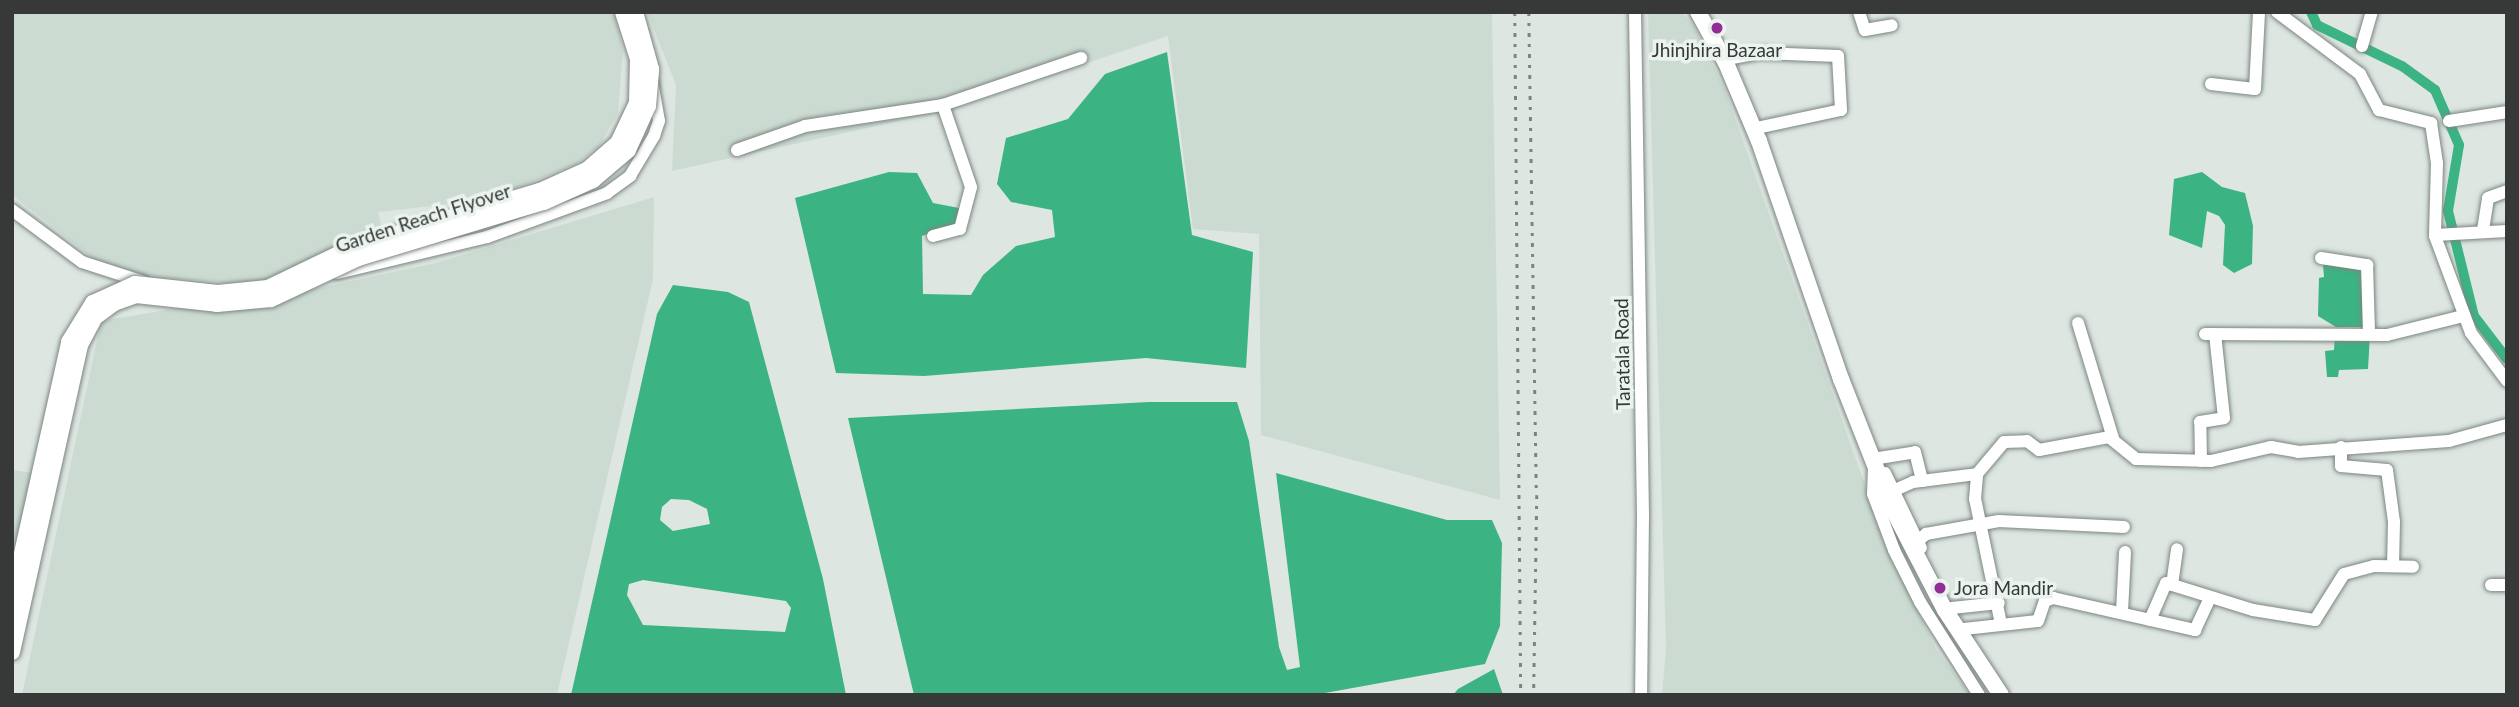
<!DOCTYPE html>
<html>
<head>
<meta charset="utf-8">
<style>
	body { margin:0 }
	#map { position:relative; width:2519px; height:707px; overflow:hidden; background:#dde6e1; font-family:Lato,sans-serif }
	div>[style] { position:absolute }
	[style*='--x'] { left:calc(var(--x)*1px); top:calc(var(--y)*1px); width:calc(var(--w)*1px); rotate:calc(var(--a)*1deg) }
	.built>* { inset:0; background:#cbdbd2 }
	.water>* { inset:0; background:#3cb383 }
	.canal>* { height:10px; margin:-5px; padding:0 5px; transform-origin:5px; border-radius:5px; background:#3cb383 }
	.roads { filter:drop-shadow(0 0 2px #7d8581) drop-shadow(0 0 2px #7d8581) }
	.minor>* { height:12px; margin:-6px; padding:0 6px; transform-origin:6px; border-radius:6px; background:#fff }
	.major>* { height:16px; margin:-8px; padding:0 8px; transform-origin:8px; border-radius:8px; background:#fff }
	.rail>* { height:2.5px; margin-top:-1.25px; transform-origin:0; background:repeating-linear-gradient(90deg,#7e8381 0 3.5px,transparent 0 10.5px) }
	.bridges { filter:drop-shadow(0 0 2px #7d8581) drop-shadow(0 0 2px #7d8581) }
	.major-bridge>* { height:16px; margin:-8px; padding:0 8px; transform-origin:8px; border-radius:8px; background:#fff }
	.dots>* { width:19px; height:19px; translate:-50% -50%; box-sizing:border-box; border:4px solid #ebf3ee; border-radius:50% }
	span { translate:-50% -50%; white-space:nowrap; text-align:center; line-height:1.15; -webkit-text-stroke:7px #ebf3ee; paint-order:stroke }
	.poi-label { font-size:19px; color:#363938 }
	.left { translate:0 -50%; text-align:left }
	.street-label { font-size:19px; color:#363938 }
	.frame { position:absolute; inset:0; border:14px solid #363938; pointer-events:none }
</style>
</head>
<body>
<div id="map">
	<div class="built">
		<i style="clip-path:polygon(12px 12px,614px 12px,623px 52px,618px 113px,599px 146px,576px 164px,486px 200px,378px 212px,383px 232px,256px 285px,154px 277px,99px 263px,12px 195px)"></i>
		<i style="clip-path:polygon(647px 12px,1492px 12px,1500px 500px,1261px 435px,1259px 234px,1193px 229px,1168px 36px,944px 111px,672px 171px,676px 85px)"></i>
		<i style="clip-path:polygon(1648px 12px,1682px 12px,1696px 30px,1725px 90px,1887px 547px,1936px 649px,1970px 695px,1662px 695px,1666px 648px)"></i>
		<i style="clip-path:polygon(654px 197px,653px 279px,557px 695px,22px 695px,101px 321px,219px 301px,263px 300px,436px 263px)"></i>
		<i style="clip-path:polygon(12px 470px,34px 473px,12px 574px)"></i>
	</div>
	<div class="water">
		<i style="clip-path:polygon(1167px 52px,1192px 235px,1253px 252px,1246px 368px,1146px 358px,924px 376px,836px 373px,795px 198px,889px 172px,917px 173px,933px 203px,959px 208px,957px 224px,922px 236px,923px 294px,971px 295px,983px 275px,1016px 246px,1055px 237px,1052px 210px,1011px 202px,997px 184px,1006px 138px,1068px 119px,1105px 74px)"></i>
		<i style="clip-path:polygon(2202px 172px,2222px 187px,2245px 193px,2253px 226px,2252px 264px,2234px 273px,2223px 265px,2225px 225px,2219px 216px,2207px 211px,2202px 248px,2169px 235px,2174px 179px)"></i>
		<i style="clip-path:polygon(2353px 264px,2368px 272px,2366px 327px,2336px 327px,2318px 316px,2319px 278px,2324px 277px,2323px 265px)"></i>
		<i style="clip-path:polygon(evenodd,673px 285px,728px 292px,749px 302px,823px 579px,846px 695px,571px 695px,657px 314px,673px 285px,671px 499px,689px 500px,707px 509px,710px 524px,673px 531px,660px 520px,662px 507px,671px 499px,673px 285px,643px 580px,786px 601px,791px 608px,785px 632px,643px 625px,627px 595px,629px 584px,643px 580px)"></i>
		<i style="clip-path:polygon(2335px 333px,2370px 335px,2368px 369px,2339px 370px,2338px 377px,2327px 377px,2325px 351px,2334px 350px)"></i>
		<i style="clip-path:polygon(1149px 402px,1237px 402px,1249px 441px,1279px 647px,1287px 670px,1300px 667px,1276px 473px,1447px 520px,1492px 520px,1502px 543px,1500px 626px,1485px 664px,1314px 695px,914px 695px,848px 418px)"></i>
		<i style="clip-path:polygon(1494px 669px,1503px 695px,1453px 695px,1458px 689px)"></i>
	</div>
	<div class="canal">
		<i style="--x:2311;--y:12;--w:14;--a:65"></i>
		<i style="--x:2317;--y:25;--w:94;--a:25.8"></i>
		<i style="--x:2402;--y:66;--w:41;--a:36"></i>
		<i style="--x:2435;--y:90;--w:60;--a:66.4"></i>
		<i style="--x:2459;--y:145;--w:67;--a:99.5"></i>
		<i style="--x:2448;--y:211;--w:108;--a:76.1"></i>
		<i style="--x:2474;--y:316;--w:54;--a:52.5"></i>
	</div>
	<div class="roads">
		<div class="minor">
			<i style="--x:1635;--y:12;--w:502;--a:89.09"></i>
			<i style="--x:1643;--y:514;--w:181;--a:90.6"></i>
			<i style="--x:1859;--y:12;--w:19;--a:72"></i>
			<i style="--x:1865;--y:30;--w:27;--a:-10"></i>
			<i style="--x:2277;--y:12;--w:104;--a:36.8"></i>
			<i style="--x:2360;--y:74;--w:41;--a:62.2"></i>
			<i style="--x:2379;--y:110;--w:54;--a:14"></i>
			<i style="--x:2431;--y:123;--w:40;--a:81.5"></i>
			<i style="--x:2437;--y:163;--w:73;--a:91.6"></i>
			<i style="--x:2435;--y:236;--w:103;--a:69.6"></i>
			<i style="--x:2471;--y:333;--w:60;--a:53.1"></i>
			<i style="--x:2362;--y:46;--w:35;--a:-74"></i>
			<i style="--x:1732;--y:58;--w:29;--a:-10"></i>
			<i style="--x:1761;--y:53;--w:77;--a:2.2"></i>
			<i style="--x:1838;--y:56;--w:54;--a:86.8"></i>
			<i style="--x:1841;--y:110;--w:82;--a:168"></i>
			<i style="--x:2211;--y:84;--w:44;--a:6.5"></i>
			<i style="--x:2255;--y:89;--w:77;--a:-87"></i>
			<i style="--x:2449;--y:121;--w:59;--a:-8.8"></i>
			<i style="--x:737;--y:150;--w:72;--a:-19.4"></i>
			<i style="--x:805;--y:126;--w:140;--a:-8.7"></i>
			<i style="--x:943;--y:105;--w:146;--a:-18.8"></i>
			<i style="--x:12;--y:210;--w:87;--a:36.6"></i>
			<i style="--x:82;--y:262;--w:65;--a:17.9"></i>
			<i style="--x:2483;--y:230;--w:32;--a:-81"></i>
			<i style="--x:2488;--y:198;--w:20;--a:-20"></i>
			<i style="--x:2435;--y:235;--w:72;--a:-3.2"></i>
			<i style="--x:933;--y:236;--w:28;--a:-15"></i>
			<i style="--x:960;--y:229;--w:43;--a:-75.3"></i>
			<i style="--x:971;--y:187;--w:87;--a:-108.9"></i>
			<i style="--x:2321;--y:258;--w:47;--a:8.7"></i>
			<i style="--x:2367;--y:265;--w:69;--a:88.3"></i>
			<i style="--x:337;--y:273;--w:154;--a:-13.5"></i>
			<i style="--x:487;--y:237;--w:128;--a:-20.1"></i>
			<i style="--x:607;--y:193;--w:29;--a:-36"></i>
			<i style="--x:630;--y:176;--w:47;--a:-59"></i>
			<i style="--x:654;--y:136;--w:16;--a:-72"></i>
			<i style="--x:659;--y:121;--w:39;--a:-100"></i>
			<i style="--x:2078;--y:323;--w:120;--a:73.1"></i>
			<i style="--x:2205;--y:334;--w:182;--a:0.3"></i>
			<i style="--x:2387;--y:335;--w:78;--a:-14"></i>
			<i style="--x:2341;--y:447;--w:19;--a:90"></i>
			<i style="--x:2341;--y:466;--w:46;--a:5"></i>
			<i style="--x:2387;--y:470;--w:52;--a:82.3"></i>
			<i style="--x:2394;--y:522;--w:44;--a:91.3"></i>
			<i style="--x:1879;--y:458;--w:36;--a:-9"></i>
			<i style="--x:1915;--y:452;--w:30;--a:76"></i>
			<i style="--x:2201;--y:461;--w:39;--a:-91"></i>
			<i style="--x:2200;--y:422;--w:24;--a:-9"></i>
			<i style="--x:2224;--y:418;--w:84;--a:-96.1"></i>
			<i style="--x:1874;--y:467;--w:27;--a:92"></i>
			<i style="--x:1873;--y:494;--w:60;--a:69.4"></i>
			<i style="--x:1894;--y:550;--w:58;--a:63.4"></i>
			<i style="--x:1920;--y:602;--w:110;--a:57.6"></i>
			<i style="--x:1885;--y:473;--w:83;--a:64.4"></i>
			<i style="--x:1895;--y:490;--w:20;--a:-24"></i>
			<i style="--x:1913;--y:482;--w:64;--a:-7.1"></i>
			<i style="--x:1918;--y:541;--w:11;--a:-41"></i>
			<i style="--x:1926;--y:534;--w:74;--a:-10.1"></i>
			<i style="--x:1999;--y:521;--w:125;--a:2.7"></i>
			<i style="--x:2172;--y:585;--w:36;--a:-82"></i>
			<i style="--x:2491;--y:585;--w:16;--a:0"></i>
			<i style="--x:1952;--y:608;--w:47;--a:-6.1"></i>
			<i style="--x:2122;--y:612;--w:60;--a:-87.1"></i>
			<i style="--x:2150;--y:620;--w:40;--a:-66.6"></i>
			<i style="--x:2166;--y:583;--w:91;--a:17.2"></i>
			<i style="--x:2253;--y:610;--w:63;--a:9.2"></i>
			<i style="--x:2315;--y:620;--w:54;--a:-57.8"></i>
			<i style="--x:2344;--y:574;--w:31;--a:-15"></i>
			<i style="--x:2374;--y:566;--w:39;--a:1"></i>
			<i style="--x:2001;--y:624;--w:128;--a:-101.7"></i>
			<i style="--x:1975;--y:499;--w:25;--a:-85"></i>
			<i style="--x:1977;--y:474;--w:42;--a:-49.8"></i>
			<i style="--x:2004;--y:442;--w:23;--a:-2"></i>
			<i style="--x:2027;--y:441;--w:15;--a:37"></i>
			<i style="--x:2039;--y:450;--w:71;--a:-10.5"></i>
			<i style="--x:2109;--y:437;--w:35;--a:39"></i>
			<i style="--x:2136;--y:459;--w:75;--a:1.5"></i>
			<i style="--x:2211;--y:461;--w:62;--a:-13.1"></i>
			<i style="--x:2271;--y:447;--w:27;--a:10"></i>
			<i style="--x:2298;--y:452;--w:151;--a:-4.2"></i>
			<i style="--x:2449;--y:441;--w:60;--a:-15.4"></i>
			<i style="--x:1964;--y:629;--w:74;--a:-6.2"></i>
			<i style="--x:2038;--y:621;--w:21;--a:-71"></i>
			<i style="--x:2045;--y:601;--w:9;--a:-21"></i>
			<i style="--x:2053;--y:598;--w:146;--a:12.7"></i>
			<i style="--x:2195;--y:630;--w:35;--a:-65"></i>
		</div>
		<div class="major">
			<i style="--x:1698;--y:12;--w:58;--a:61.2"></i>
			<i style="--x:1726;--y:63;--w:85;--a:67.1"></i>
			<i style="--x:1759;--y:141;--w:252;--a:71"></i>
			<i style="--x:1841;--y:379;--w:136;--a:68.5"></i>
			<i style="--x:1891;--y:506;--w:117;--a:62.6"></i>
			<i style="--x:1945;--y:610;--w:102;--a:56.6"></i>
		</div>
	</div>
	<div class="rail">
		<i style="--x:1515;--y:12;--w:683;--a:89.5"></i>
		<i style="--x:1529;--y:12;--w:483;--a:89.1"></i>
		<i style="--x:1537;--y:495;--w:200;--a:90.9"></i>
	</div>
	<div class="bridges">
		<div class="major-bridge">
			<i style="--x:12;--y:598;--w:262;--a:-77.4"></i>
			<i style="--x:69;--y:342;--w:46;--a:-58.4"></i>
			<i style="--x:93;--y:303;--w:46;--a:-24.3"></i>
			<i style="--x:135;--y:284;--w:83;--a:6.2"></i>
			<i style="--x:218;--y:293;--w:50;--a:-5.7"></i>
			<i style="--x:268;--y:288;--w:94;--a:-25.8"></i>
			<i style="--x:353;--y:247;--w:195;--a:-16.7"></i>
			<i style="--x:540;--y:191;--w:51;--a:-24.1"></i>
			<i style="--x:587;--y:170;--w:41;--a:-41.1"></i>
			<i style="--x:618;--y:143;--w:44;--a:-64.6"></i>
			<i style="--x:637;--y:103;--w:44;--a:-88.7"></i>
			<i style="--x:638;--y:59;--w:49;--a:-107.7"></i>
			<i style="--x:12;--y:652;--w:314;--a:-77.5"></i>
			<i style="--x:80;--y:345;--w:32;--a:-62"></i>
			<i style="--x:95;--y:317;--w:24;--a:-36"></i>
			<i style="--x:114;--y:303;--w:23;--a:-20"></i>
			<i style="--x:136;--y:295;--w:81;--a:6.3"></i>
			<i style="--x:217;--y:304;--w:54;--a:-5.3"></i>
			<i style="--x:271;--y:299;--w:96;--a:-25.2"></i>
			<i style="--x:358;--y:258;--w:194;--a:-16.8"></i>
			<i style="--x:544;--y:202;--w:54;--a:-24.2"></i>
			<i style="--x:593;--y:180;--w:46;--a:-40.6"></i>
			<i style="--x:628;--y:150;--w:48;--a:-65.6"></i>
			<i style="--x:648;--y:106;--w:37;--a:-85"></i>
			<i style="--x:651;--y:69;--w:59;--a:-105.7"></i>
		</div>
	</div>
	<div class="dots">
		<i style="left:1717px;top:28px;background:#902e95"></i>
		<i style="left:1940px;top:588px;background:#902e95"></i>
	</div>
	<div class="poi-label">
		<span style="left:1717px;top:50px">Jhinjhira Bazaar</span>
		<span class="left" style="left:1954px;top:588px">Jora Mandir</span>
	</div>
	<div class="street-label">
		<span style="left:423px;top:218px;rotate:-18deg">Garden Reach Flyover</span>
		<span style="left:1622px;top:354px;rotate:-91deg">Taratala Road</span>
	</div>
	<div class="frame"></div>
</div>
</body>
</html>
